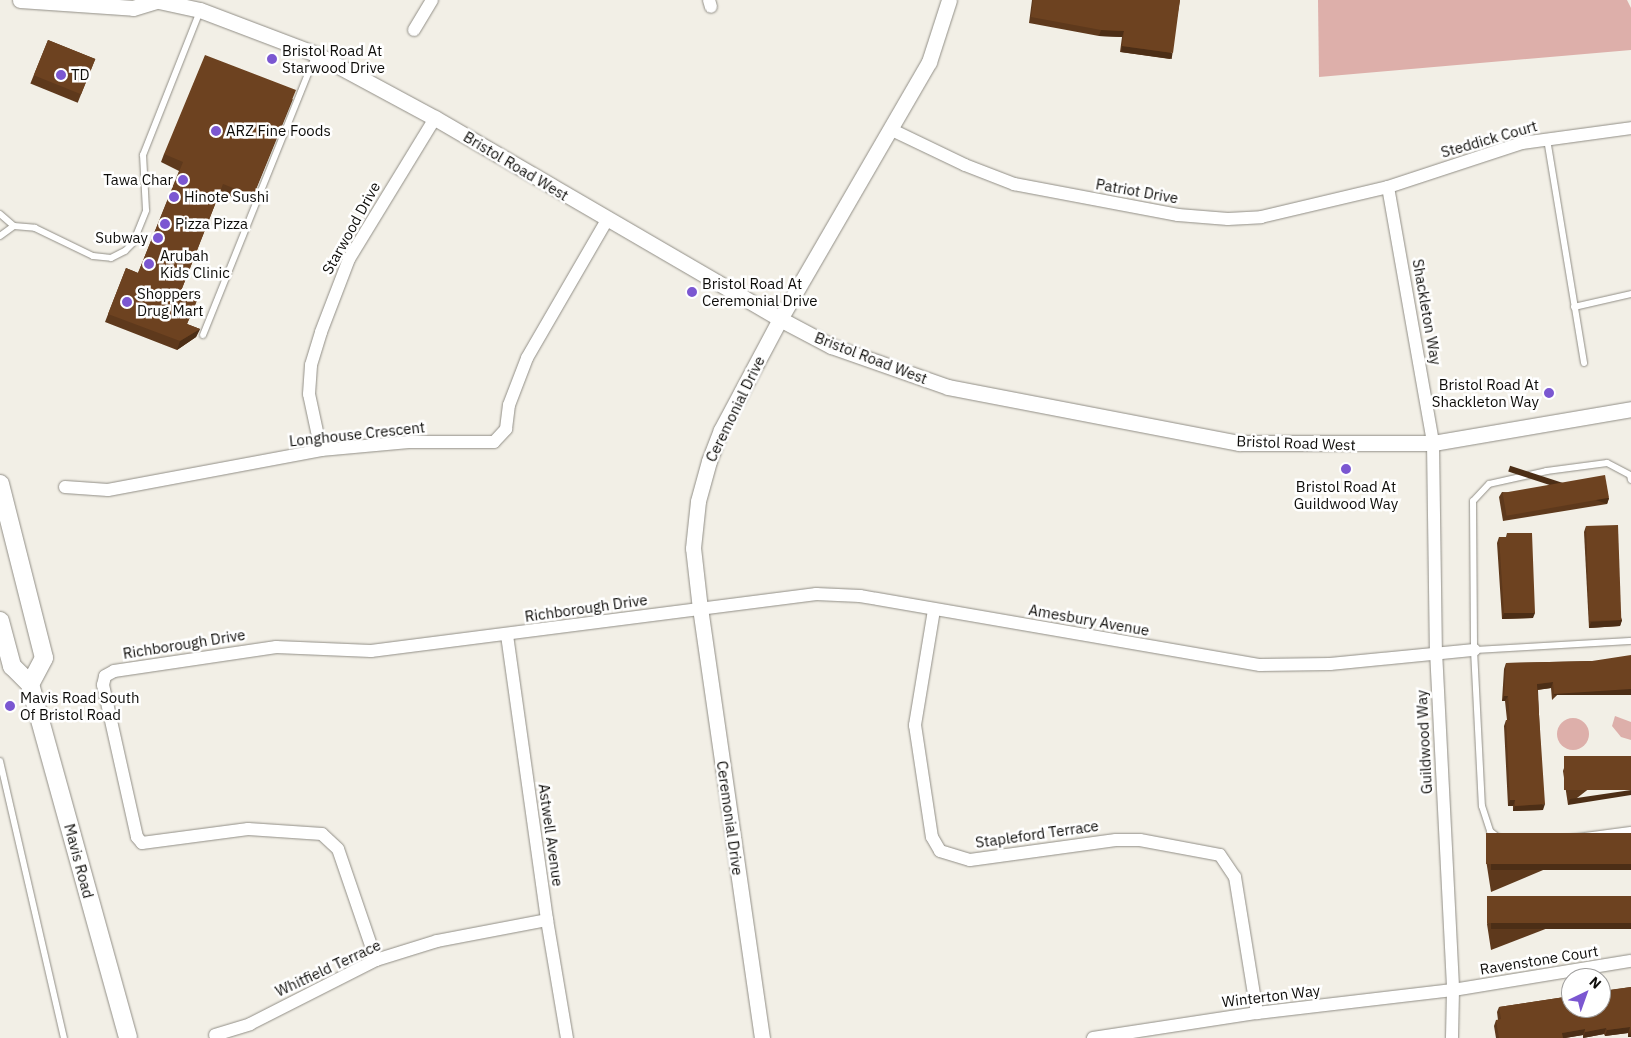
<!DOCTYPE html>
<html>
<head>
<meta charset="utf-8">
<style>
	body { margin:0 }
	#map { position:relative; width:1631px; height:1038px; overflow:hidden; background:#f2efe6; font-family:"IBM Plex Sans",sans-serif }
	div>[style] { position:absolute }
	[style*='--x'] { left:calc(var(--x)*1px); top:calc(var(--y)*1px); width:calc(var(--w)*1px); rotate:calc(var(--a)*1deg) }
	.green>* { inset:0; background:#ddafaa }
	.round { border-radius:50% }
	.roads { filter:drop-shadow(0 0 1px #918e86) drop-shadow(0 0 1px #918e86) }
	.service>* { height:6px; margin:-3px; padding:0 3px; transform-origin:3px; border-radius:3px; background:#fff }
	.minor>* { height:12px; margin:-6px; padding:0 6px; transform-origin:6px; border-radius:6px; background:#fff }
	.tertiary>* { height:15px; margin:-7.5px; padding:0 7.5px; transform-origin:7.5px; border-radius:7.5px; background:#fff }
	.secondary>* { height:18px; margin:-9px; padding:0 9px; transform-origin:9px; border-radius:9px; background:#fff }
	.wall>* { inset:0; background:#5e391c; transform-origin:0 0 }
	.shaded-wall>* { inset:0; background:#4c2e16; transform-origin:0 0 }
	.building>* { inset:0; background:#6d4220; transform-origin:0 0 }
	.dots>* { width:14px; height:14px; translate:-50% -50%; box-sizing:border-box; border:2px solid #fff; border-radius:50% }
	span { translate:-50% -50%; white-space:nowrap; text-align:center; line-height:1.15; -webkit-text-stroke:5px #fff; paint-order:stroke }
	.poi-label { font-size:15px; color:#0e0d0a }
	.left { translate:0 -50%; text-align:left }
	.right { translate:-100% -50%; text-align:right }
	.street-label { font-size:15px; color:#0e0d0a }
	.north { position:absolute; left:1561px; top:968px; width:50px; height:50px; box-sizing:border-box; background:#fff; border:1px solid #9f9e9d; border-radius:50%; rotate:42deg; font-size:14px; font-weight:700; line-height:20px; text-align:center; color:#0e0d0a }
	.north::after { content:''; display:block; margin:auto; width:18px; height:22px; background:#7b57d1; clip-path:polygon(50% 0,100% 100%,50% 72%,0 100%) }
</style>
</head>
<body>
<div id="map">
	<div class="green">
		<i style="clip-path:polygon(1318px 0,1627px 0,1631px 8px,1631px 50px,1319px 77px)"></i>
		<i style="clip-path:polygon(1615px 716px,1631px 722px,1631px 740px,1621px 737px,1612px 726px)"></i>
		<i class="round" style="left:1557px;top:718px;width:32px;height:32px"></i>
	</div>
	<div class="roads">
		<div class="service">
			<i style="--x:1547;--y:139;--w:227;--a:80.6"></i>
			<i style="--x:0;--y:214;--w:18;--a:41"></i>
			<i style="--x:14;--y:226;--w:21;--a:5"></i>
			<i style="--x:35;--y:228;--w:64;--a:25.8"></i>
			<i style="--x:93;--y:256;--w:18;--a:6"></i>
			<i style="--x:111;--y:258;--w:16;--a:-27"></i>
			<i style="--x:125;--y:251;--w:11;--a:-45"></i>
			<i style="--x:133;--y:243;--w:35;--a:-68"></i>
			<i style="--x:146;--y:210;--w:55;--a:-93.1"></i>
			<i style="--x:143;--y:155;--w:155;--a:-68.4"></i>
			<i style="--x:0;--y:236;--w:17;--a:-36"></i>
			<i style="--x:1574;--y:307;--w:58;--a:-12.8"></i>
			<i style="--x:203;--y:335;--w:303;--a:-68.1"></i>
			<i style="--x:1631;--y:480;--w:5;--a:-101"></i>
			<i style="--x:1630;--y:475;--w:26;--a:-152"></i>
			<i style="--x:1607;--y:463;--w:61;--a:172.4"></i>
			<i style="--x:1547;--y:471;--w:59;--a:167.4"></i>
			<i style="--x:1489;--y:484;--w:23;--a:133"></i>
			<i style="--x:1473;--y:501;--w:149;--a:89.6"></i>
			<i style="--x:1474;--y:650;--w:156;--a:87.1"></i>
			<i style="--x:1482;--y:806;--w:26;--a:72"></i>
			<i style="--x:1490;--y:831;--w:24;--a:38"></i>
			<i style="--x:1509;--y:846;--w:123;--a:-7.5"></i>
			<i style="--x:1474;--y:650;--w:157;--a:-3.3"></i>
			<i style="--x:0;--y:761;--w:284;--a:77"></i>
		</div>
		<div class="minor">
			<i style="--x:709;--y:0;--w:7;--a:74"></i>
			<i style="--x:414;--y:30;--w:35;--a:-59"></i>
			<i style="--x:890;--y:129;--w:83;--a:25.6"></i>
			<i style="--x:965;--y:165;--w:53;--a:21.2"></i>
			<i style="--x:1014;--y:184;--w:167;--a:10.7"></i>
			<i style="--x:1178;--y:215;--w:50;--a:4.6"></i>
			<i style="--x:1228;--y:219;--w:33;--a:-3"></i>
			<i style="--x:1261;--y:217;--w:130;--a:-13.3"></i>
			<i style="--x:1388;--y:187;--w:141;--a:-18.2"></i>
			<i style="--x:1522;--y:143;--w:110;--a:-7.8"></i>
			<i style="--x:1388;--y:187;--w:260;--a:80"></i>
			<i style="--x:1433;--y:443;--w:208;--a:89.2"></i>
			<i style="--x:1436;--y:651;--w:339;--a:87.1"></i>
			<i style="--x:1453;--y:990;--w:48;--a:91.2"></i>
			<i style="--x:321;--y:450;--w:57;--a:-102.1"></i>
			<i style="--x:309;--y:394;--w:29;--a:-86"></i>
			<i style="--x:311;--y:365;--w:34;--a:-73"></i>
			<i style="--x:321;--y:332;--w:78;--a:-69"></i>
			<i style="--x:349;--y:259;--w:165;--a:-58.6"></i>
			<i style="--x:65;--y:487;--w:43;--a:4"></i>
			<i style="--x:108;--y:490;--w:217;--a:-10.6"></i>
			<i style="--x:321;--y:450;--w:88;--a:-5.2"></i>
			<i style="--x:409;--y:442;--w:85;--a:0"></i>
			<i style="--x:494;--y:442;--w:18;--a:-47"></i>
			<i style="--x:506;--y:429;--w:24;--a:-83"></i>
			<i style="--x:509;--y:405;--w:50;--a:-69"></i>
			<i style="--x:527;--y:358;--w:160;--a:-59.9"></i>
			<i style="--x:934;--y:610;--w:117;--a:99.4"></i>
			<i style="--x:915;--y:725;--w:113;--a:81.4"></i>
			<i style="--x:932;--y:837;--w:16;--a:60"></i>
			<i style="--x:940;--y:851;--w:31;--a:17"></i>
			<i style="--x:970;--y:860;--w:147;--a:-7.8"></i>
			<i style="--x:1116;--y:840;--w:24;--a:0"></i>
			<i style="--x:1140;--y:840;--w:81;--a:10.6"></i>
			<i style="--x:1220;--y:855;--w:27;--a:56"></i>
			<i style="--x:1235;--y:877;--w:138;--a:80.8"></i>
			<i style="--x:507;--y:635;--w:288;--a:82"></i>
			<i style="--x:547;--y:920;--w:120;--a:80.4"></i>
			<i style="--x:376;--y:960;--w:117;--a:-108.9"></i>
			<i style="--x:338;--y:849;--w:22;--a:-137"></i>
			<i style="--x:322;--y:834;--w:74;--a:-176.1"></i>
			<i style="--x:248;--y:829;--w:107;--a:172.5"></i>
			<i style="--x:142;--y:843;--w:8;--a:-130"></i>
			<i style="--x:137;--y:837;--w:156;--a:-102.6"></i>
			<i style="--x:103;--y:685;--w:9;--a:-77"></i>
			<i style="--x:105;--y:676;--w:10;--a:-29"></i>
			<i style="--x:114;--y:671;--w:164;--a:-8.4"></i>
			<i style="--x:276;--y:647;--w:95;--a:2.4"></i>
			<i style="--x:371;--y:651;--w:449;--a:-7.3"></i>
			<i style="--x:816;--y:594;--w:44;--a:2.6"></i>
			<i style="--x:860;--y:596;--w:406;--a:9.8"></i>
			<i style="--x:1260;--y:665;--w:70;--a:-0.8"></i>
			<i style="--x:1330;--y:664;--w:145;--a:-5.6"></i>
			<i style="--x:215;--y:1035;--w:37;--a:-17"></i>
			<i style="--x:250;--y:1024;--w:141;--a:-26.9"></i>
			<i style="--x:376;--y:960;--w:64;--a:-17.3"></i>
			<i style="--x:437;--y:941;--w:112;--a:-10.8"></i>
			<i style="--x:1093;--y:1038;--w:166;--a:-8.7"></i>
			<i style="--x:1257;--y:1013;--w:197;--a:-6.7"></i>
			<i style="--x:1453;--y:990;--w:180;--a:-9.3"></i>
		</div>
		<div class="tertiary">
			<i style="--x:20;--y:0;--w:113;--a:4"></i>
			<i style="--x:133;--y:8;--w:24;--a:-17"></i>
			<i style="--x:154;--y:0;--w:47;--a:12.3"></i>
			<i style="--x:200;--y:10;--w:124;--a:20.8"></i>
			<i style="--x:316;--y:54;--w:135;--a:28.3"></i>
			<i style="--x:435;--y:118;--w:399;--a:30.2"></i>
			<i style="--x:780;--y:319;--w:58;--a:27.9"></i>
			<i style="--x:831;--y:346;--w:124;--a:19.3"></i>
			<i style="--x:948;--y:387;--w:296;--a:10.9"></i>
			<i style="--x:1239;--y:443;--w:194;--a:0"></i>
			<i style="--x:1433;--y:443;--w:201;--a:-9.7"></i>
			<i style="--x:762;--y:1038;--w:433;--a:-98.2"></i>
			<i style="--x:700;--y:609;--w:61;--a:-96.5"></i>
			<i style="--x:693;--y:548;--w:47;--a:-83.9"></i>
			<i style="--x:698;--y:501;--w:41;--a:-74.6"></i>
			<i style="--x:709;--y:461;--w:33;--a:-69"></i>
			<i style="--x:721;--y:430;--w:126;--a:-62"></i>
			<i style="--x:780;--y:319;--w:297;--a:-59.9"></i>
			<i style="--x:929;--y:62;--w:65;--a:-72.1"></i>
		</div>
		<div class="secondary">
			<i style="--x:0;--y:484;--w:179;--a:75.8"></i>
			<i style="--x:44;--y:658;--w:30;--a:118"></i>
			<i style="--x:0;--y:621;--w:47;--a:75.1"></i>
			<i style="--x:12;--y:666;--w:25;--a:45"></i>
			<i style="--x:30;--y:684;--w:367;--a:74.5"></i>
		</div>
	</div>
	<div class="wall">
		<i style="clip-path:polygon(1032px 0,1180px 0,1170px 59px,1120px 52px,1122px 37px,1099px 36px,1029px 23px)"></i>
		<i style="left:48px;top:40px;width:51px;height:47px;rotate:22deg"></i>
		<i style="clip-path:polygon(293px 99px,250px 204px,220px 192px,181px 291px,198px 298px,187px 324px,200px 329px,196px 337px,177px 350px,105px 322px,126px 268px,138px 273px,179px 171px,161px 162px,164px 154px)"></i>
		<i style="clip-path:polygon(1502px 492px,1609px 498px,1607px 504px,1503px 521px,1499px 497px)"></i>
		<i style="clip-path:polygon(1586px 526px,1622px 620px,1620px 626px,1589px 628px,1584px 532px)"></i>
		<i style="clip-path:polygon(1507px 533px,1533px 618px,1502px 619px,1497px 543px,1499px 537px,1506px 537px)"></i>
		<i style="clip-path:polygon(1592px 661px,1552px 700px,1551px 688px,1538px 690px,1543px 810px,1513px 811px,1513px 806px,1508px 806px,1504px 726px,1506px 720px,1507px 720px,1505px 701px,1502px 701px,1504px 669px,1506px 663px)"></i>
		<i style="clip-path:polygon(1631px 756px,1568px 805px,1563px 771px,1565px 765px)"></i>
		<i style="clip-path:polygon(1631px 833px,1491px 892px,1486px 860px,1488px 854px)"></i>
		<i style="clip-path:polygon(1631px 896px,1491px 950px,1487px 924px,1489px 918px)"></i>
		<i style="clip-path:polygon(1631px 987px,1631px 1037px,1628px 1037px,1628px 1033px,1605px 1036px,1604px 1034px,1583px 1038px,1583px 1035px,1565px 1038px,1496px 1038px,1494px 1026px,1496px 1020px,1498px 1020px,1497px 1012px,1499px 1007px)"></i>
	</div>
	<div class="shaded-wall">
		<i style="clip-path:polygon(1101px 30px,1124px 31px,1122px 37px,1099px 36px)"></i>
		<i style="left:1122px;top:46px;width:51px;height:6px;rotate:8deg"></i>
		<i style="clip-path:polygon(200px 329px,196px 337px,177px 350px,180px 341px)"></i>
		<i style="left:1609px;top:498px;width:6px;height:104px;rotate:108deg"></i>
		<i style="clip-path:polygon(1504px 613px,1535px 613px,1533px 618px,1502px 619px)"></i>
		<i style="clip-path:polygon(1622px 620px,1620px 626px,1589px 628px,1591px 622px)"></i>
		<i style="clip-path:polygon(1553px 682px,1551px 688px,1535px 690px,1537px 684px)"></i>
		<i style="left:1631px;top:689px;width:6px;height:77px;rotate:90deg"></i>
		<i style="clip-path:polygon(1504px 696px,1508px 696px,1505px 701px,1502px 701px)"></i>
		<i style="clip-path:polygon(1631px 790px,1631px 795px,1568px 805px,1570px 799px)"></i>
		<i style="clip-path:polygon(1510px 800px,1515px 800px,1513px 806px,1508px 806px)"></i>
		<i style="clip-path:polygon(1545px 804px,1543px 810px,1513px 811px,1515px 806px)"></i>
		<i style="left:1631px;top:864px;width:6px;height:140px;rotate:90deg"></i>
		<i style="left:1631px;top:923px;width:6px;height:140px;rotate:90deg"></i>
		<i style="clip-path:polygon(1630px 1027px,1628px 1033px,1605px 1036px,1607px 1030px)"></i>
		<i style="clip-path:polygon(1606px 1028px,1604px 1034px,1583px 1038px,1585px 1032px)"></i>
		<i style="clip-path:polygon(1585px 1029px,1583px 1035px,1565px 1038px,1560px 1038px,1562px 1033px)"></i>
		<i style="clip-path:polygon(1630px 1032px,1631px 1037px,1628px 1037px)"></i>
	</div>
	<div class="building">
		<i style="clip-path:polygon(1033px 0,1180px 0,1173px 53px,1122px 46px,1124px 31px,1101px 30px,1031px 17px)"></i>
		<i style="left:48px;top:40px;width:51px;height:38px;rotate:22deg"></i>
		<i style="clip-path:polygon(205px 55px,296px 90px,253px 196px,223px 184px,181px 291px,198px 298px,187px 324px,200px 329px,180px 341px,108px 314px,126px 268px,138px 273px,183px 162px,164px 154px)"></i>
		<i style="left:1605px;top:475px;width:23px;height:104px;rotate:80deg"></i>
		<i style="left:1618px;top:525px;width:95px;height:32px;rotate:88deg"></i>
		<i style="clip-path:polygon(1507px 533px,1532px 533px,1535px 613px,1504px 613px,1499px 537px,1507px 537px)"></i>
		<i style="clip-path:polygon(1631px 655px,1631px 689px,1554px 694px,1553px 682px,1537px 684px,1545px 804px,1515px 806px,1515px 800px,1510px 800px,1506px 720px,1510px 720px,1508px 696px,1504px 696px,1506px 663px,1592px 661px)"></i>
		<i style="left:1631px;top:756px;width:34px;height:67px;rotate:90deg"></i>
		<i style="left:1631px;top:833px;width:31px;height:145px;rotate:90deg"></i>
		<i style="left:1631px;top:896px;width:27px;height:144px;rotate:90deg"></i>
		<i style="clip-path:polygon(1631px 987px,1631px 1032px,1630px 1027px,1607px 1030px,1606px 1028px,1585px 1032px,1585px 1029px,1562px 1033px,1563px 1038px,1499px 1038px,1496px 1020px,1501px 1019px,1499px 1007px,1571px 996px,1571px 1008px,1601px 1008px,1601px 991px)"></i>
	</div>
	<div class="dots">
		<i style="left:272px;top:59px;background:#7b57d1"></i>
		<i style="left:61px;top:75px;background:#7b57d1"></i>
		<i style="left:216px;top:131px;background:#7b57d1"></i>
		<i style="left:183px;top:180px;background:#7b57d1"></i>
		<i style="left:174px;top:197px;background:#7b57d1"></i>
		<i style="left:165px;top:224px;background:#7b57d1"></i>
		<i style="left:158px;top:238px;background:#7b57d1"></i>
		<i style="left:149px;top:264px;background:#7b57d1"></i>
		<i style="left:692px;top:292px;background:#7b57d1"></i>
		<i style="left:127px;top:302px;background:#7b57d1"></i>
		<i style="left:1549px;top:393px;background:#7b57d1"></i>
		<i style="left:1346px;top:469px;background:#7b57d1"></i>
		<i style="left:10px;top:706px;background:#7b57d1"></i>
	</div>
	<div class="poi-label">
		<span class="left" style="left:282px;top:59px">Bristol Road At<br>Starwood Drive</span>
		<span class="left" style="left:71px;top:75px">TD</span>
		<span class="left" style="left:226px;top:131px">ARZ Fine Foods</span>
		<span class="right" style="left:173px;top:180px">Tawa Char</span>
		<span class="left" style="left:184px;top:197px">Hinote Sushi</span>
		<span class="left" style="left:175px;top:224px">Pizza Pizza</span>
		<span class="right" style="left:148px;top:238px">Subway</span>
		<span class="left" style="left:160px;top:264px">Arubah<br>Kids Clinic</span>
		<span class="left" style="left:702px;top:292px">Bristol Road At<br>Ceremonial Drive</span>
		<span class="left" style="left:137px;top:302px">Shoppers<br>Drug Mart</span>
		<span class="right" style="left:1539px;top:393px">Bristol Road At<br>Shackleton Way</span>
		<span style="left:1346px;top:495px">Bristol Road At<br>Guildwood Way</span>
		<span class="left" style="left:20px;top:706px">Mavis Road South<br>Of Bristol Road</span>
	</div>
	<div class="street-label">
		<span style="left:1489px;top:139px;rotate:-16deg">Steddick Court</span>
		<span style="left:516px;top:166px;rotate:31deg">Bristol Road West</span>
		<span style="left:1137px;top:191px;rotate:10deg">Patriot Drive</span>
		<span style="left:351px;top:228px;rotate:-61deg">Starwood Drive</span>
		<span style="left:1427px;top:312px;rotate:80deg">Shackleton Way</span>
		<span style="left:871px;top:358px;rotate:21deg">Bristol Road West</span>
		<span style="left:735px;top:409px;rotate:-64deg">Ceremonial Drive</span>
		<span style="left:357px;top:434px;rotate:-6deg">Longhouse Crescent</span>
		<span style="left:1296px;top:443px;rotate:2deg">Bristol Road West</span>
		<span style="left:586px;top:608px;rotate:-8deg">Richborough Drive</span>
		<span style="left:1089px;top:620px;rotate:10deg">Amesbury Avenue</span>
		<span style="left:184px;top:644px;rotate:-9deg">Richborough Drive</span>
		<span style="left:1424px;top:742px;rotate:-93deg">Guildwood Way</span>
		<span style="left:730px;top:818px;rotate:82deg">Ceremonial Drive</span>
		<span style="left:1037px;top:834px;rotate:-8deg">Stapleford Terrace</span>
		<span style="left:551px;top:835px;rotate:82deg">Astwell Avenue</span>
		<span style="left:79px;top:861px;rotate:75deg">Mavis Road</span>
		<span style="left:1539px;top:960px;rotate:-9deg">Ravenstone Court</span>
		<span style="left:328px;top:968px;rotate:-25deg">Whitfield Terrace</span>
		<span style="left:1271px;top:996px;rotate:-7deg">Winterton Way</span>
	</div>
	<div class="north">N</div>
</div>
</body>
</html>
